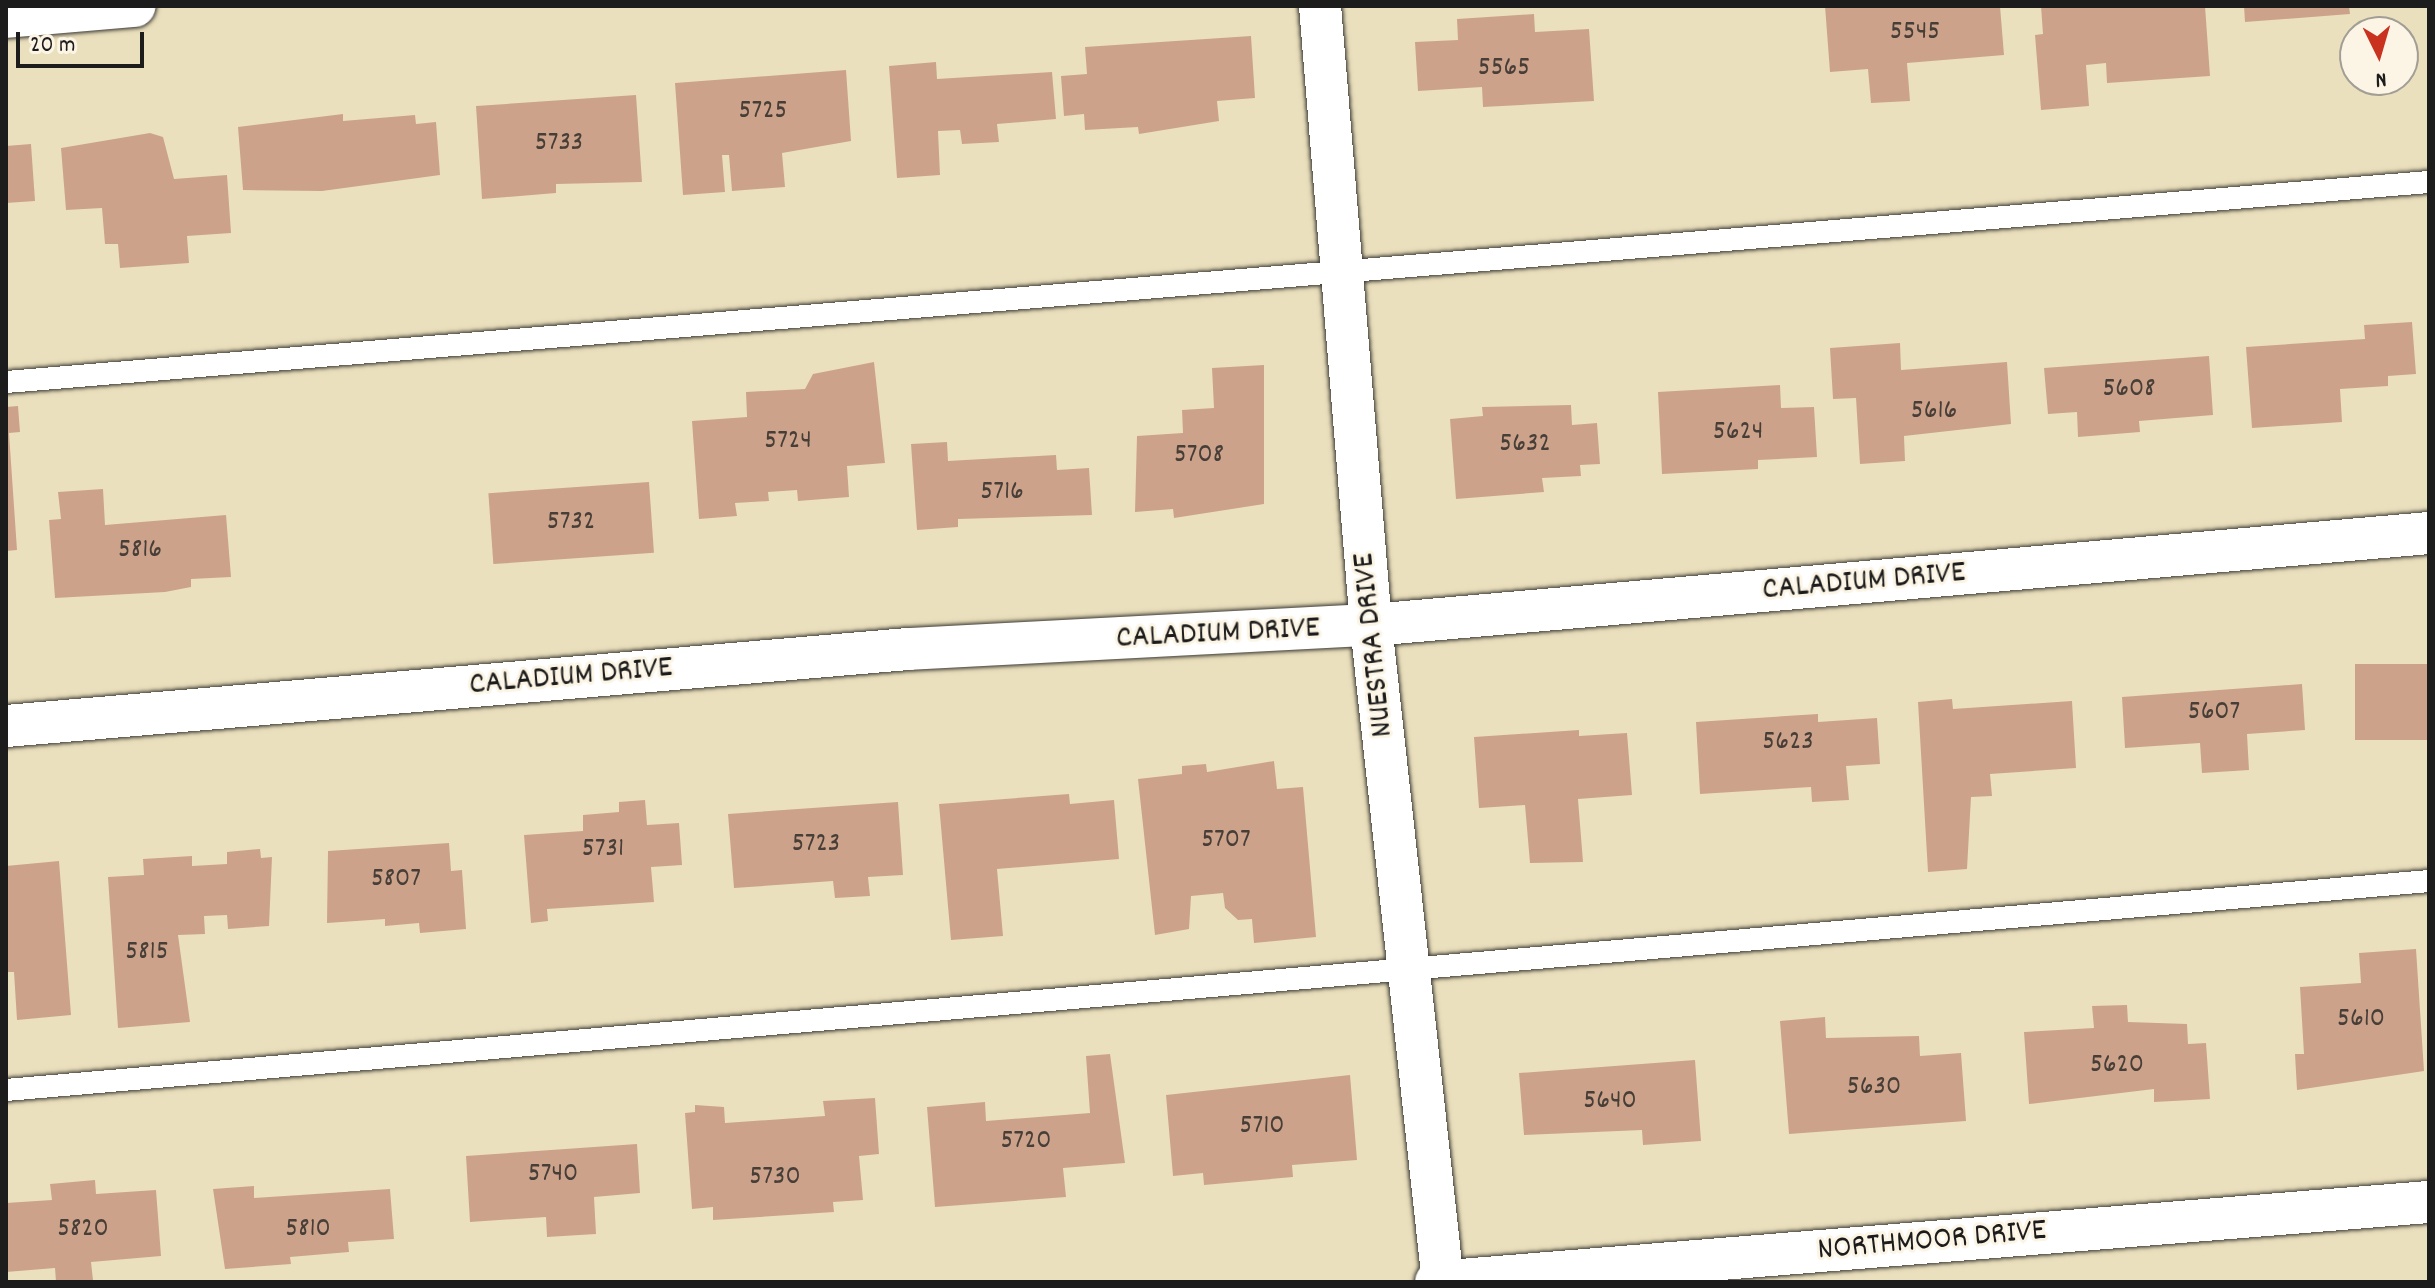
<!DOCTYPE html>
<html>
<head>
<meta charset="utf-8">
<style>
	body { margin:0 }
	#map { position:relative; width:2435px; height:1288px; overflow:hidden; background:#ebe0bd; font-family:Dekko,sans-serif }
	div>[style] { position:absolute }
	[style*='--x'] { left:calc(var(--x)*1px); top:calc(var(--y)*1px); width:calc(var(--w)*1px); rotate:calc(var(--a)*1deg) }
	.building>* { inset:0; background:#cca38a; transform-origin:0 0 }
	.roads { filter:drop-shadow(0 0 2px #3b3934) drop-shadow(0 0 2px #3b3934) }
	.lane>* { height:22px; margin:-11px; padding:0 11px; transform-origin:11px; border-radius:11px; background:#fff }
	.street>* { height:42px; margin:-21px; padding:0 21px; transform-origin:21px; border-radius:21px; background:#fff }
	span { translate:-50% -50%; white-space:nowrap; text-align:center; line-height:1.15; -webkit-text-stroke:6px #fcf5e5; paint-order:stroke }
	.number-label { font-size:28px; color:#483e38 }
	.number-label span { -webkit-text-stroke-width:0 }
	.street-label { font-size:32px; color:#1c1c1c }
	.frame { position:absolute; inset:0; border:8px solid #1c1c1c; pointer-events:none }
	.north { position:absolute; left:2339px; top:16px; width:80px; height:80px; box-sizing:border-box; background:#fcf5e5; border:2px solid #a29e95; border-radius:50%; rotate:175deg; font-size:22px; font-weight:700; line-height:32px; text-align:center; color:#1c1c1c }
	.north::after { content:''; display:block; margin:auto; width:28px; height:36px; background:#c8321e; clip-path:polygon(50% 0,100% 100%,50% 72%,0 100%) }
	.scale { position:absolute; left:16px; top:32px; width:128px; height:36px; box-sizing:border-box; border:4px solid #1c1c1c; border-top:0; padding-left:10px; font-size:24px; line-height:28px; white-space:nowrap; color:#1c1c1c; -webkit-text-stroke:6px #fcf5e5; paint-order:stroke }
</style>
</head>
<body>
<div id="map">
	<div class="building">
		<i style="clip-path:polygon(1825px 6px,2000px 6px,2004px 55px,1907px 63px,1910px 101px,1871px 103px,1868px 69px,1830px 72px)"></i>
		<i style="clip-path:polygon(2041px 6px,2205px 6px,2210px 76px,2107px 83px,2106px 63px,2086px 65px,2089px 106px,2041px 110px,2035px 35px,2043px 34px)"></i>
		<i style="clip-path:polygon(2244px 6px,2349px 6px,2350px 14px,2245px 22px)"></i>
		<i style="clip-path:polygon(1534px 14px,1535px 32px,1589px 29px,1594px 101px,1483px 107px,1482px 87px,1418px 91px,1415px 42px,1458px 40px,1457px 19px)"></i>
		<i style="clip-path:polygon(1251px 36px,1255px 98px,1217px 101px,1219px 121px,1139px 134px,1138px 127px,1085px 130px,1084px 114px,1064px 116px,1061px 76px,1087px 74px,1085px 47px)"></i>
		<i style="clip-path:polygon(936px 62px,937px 79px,1052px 72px,1056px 119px,997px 124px,999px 142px,962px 144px,960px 130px,938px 131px,940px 175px,897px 178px,889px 66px)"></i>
		<i style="clip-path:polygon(846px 70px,851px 141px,782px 153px,785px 187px,732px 191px,729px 155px,722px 155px,725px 192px,683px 195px,675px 83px)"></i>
		<i style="clip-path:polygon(636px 95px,642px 182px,556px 184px,556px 193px,482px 199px,476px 106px)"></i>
		<i style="clip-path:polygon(343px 114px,343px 121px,415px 115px,416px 124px,436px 122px,440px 175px,322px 191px,243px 190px,238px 127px)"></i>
		<i style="clip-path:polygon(150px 133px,163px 137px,174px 179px,227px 175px,231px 233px,187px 236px,189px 263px,120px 268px,118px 244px,105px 244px,102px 208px,66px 210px,61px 148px)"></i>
		<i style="clip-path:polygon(31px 144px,35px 201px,6px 203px,6px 146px)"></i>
		<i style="clip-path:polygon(2412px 322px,2416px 374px,2388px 376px,2388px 386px,2340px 389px,2342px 422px,2252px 428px,2246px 347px,2365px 339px,2364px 325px)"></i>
		<i style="clip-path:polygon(1900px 343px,1901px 370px,2007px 362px,2011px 424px,1904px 436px,1905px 461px,1860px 464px,1856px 398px,1833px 399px,1830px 348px)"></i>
		<i style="clip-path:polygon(2209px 356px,2213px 415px,2139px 421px,2140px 432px,2078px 437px,2077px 412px,2048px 414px,2044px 368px)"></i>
		<i style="clip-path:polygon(874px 362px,885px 463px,847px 466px,849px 497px,798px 501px,797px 490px,768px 492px,769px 501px,735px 503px,737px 516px,699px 519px,692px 421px,747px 417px,746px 392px,805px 389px,813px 374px)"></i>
		<i style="clip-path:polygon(1264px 365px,1264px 504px,1174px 518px,1173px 509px,1135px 512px,1137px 436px,1183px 433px,1182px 410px,1214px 408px,1212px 368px)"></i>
		<i style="clip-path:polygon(1780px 385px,1781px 408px,1814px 407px,1817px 457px,1758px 460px,1758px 469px,1662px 474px,1658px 392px)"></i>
		<i style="clip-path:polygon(1571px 405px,1572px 425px,1597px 423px,1600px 464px,1580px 465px,1581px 476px,1542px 478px,1544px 492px,1456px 499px,1450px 419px,1483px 416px,1482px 407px)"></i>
		<i style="clip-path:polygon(18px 406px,20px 432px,9px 433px,17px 550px,6px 551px,6px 407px)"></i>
		<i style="clip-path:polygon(947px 442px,948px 461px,1056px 455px,1057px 470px,1089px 468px,1092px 515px,958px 519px,958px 527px,917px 530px,911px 444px)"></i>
		<i style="left:649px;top:482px;width:71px;height:161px;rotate:86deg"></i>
		<i style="clip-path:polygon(103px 489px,105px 525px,226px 515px,231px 577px,191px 579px,191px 587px,165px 592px,55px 598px,49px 520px,61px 519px,58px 492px)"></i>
		<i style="left:2429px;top:664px;width:76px;height:74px;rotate:90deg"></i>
		<i style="clip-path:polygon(2302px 684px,2305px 730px,2247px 734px,2249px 770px,2202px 773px,2200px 743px,2125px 748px,2122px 697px)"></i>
		<i style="clip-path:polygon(1952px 699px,1953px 709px,2072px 701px,2076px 768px,1990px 774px,1992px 796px,1971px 797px,1967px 869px,1928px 872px,1918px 702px)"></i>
		<i style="clip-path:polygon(1818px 714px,1818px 722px,1877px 718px,1880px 764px,1846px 766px,1849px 800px,1812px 802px,1811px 787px,1700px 794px,1696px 722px)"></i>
		<i style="clip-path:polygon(1579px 730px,1579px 736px,1627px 733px,1632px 795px,1578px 799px,1583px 862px,1530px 863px,1525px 805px,1479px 808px,1474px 737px)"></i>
		<i style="clip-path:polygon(1274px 761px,1277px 789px,1303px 787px,1316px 937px,1254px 943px,1252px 919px,1238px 920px,1225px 908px,1223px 893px,1191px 896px,1189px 929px,1155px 935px,1138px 779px,1182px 774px,1182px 766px,1206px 764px,1207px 772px)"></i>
		<i style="clip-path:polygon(1069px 794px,1070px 804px,1114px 800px,1119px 859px,997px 869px,1003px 936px,951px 940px,939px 804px)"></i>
		<i style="clip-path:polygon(645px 800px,647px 825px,679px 823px,682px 865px,651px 867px,654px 902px,547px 909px,548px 921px,531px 923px,524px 835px,583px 831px,583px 815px,619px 812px,619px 802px)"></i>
		<i style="clip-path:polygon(898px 802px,903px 875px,868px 877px,870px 896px,835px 898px,833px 881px,734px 888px,728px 814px)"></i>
		<i style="clip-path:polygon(449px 843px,451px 871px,462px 870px,466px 929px,420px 933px,419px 923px,385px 926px,385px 919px,327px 923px,328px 851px)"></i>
		<i style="clip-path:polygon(260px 849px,261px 858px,272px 857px,269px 926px,228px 929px,227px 915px,204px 916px,205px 934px,178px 935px,190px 1022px,118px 1028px,108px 877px,144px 875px,143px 859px,192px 856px,192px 866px,227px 864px,227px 852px)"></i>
		<i style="clip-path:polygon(59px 861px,71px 1015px,17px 1020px,14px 972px,6px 972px,6px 866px)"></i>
		<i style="clip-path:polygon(2416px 949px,2424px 1071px,2297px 1090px,2295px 1054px,2304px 1054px,2300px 987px,2361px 983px,2359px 953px)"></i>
		<i style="clip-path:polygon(2127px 1005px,2128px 1022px,2187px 1024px,2188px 1044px,2206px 1043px,2210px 1099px,2154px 1102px,2154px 1089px,2029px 1104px,2024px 1032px,2094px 1028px,2092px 1006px)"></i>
		<i style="clip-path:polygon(1825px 1017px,1826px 1038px,1919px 1036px,1920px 1056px,1961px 1053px,1966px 1121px,1789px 1134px,1780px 1021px)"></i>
		<i style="clip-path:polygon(1110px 1054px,1125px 1163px,1063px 1168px,1066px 1197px,935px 1207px,927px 1107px,985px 1102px,986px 1121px,1090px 1113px,1086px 1056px)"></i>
		<i style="clip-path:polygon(1695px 1060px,1701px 1141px,1643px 1145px,1642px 1130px,1524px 1135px,1519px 1073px)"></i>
		<i style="clip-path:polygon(1350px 1075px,1357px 1160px,1292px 1165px,1293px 1177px,1204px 1185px,1203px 1173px,1173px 1176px,1166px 1095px)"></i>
		<i style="clip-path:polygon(875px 1098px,879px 1154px,859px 1156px,863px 1200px,833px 1202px,834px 1212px,713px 1220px,713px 1207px,692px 1209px,685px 1113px,695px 1112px,695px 1105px,724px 1107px,725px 1123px,825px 1116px,823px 1101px)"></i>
		<i style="clip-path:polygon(637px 1144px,640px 1193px,594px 1197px,596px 1234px,547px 1237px,546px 1217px,470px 1222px,466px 1156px)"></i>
		<i style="clip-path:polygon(95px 1180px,96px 1194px,156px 1190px,161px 1256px,91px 1262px,93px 1280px,56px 1282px,55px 1268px,6px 1272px,6px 1203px,52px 1200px,50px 1184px)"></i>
		<i style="clip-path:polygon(254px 1186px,254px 1198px,390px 1189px,394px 1239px,348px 1242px,349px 1252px,290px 1257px,291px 1264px,225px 1269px,213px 1189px)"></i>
	</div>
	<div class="roads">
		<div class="lane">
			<i style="--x:6;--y:382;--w:2431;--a:-4.72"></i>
			<i style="--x:6;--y:1090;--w:2432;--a:-4.93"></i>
		</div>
		<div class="street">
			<i style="--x:1320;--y:6;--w:621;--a:85.29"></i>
			<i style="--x:1371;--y:625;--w:661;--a:83.75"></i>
			<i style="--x:6;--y:17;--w:129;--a:-4.9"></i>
			<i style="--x:6;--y:726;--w:905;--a:-4.88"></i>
			<i style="--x:908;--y:649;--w:464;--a:-3"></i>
			<i style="--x:1371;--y:625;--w:1062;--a:-4.97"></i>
			<i style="--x:1436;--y:1282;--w:996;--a:-4.61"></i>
		</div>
	</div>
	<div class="number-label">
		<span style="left:1915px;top:33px">5545</span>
		<span style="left:1504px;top:69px">5565</span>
		<span style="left:763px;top:112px">5725</span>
		<span style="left:559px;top:144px">5733</span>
		<span style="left:2129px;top:390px">5608</span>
		<span style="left:1934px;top:412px">5616</span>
		<span style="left:1738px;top:433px">5624</span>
		<span style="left:788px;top:442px">5724</span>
		<span style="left:1525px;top:445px">5632</span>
		<span style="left:1199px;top:456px">5708</span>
		<span style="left:1002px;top:493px">5716</span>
		<span style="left:571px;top:523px">5732</span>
		<span style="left:140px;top:551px">5816</span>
		<span style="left:2214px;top:713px">5607</span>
		<span style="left:1788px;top:743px">5623</span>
		<span style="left:1226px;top:841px">5707</span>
		<span style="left:816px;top:845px">5723</span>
		<span style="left:603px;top:850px">5731</span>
		<span style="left:396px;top:880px">5807</span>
		<span style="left:147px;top:953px">5815</span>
		<span style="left:2361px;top:1020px">5610</span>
		<span style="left:2117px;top:1066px">5620</span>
		<span style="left:1874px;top:1088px">5630</span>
		<span style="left:1610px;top:1102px">5640</span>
		<span style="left:1262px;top:1127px">5710</span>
		<span style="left:1026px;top:1142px">5720</span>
		<span style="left:553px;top:1175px">5740</span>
		<span style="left:775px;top:1178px">5730</span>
		<span style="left:83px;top:1230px">5820</span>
		<span style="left:308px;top:1230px">5810</span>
	</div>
	<div class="street-label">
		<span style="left:1864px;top:583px;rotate:-5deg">CALADIUM DRIVE</span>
		<span style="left:1218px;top:635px;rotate:-3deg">CALADIUM DRIVE</span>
		<span style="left:1375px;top:645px;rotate:-96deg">NUESTRA DRIVE</span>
		<span style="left:571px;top:678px;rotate:-5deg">CALADIUM DRIVE</span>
		<span style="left:1932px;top:1242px;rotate:-5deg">NORTHMOOR DRIVE</span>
	</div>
	<div class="frame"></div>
	<div class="north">N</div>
	<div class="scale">20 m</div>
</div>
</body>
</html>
